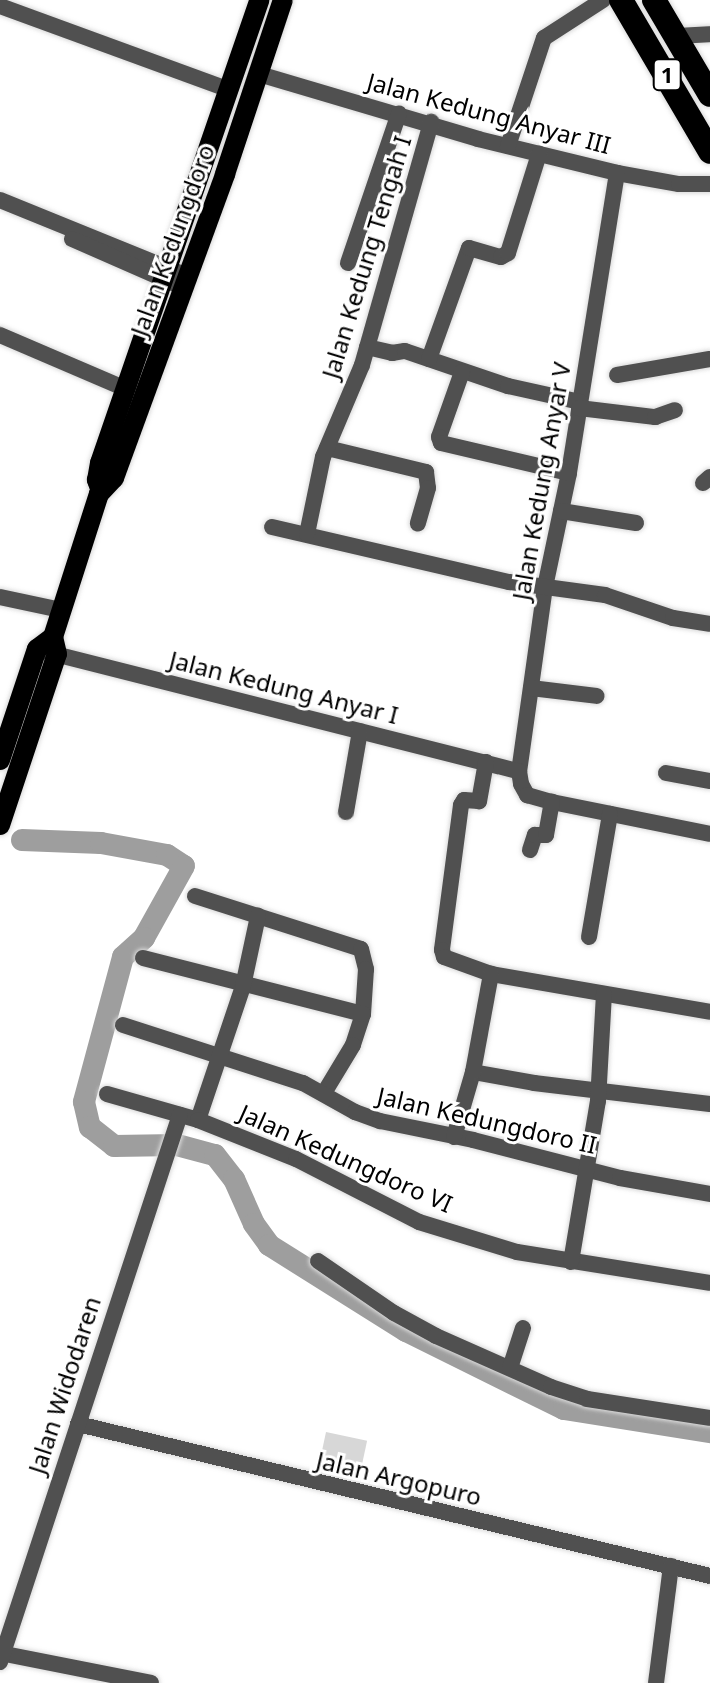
<!DOCTYPE html>
<html>
<head>
<meta charset="utf-8">
<style>
	body { margin:0 }
	#map { position:relative; width:710px; height:1683px; overflow:hidden; background:#fff; font-family:"Noto Sans",sans-serif }
	div>[style] { position:absolute }
	[style*='--x'] { left:calc(var(--x)*1px); top:calc(var(--y)*1px); width:calc(var(--w)*1px); rotate:calc(var(--a)*1deg) }
	.green>* { inset:0; background:#d7d7d7; transform-origin:0 0 }
	.river>* { height:22px; margin:-11px; padding:0 11px; transform-origin:11px; border-radius:11px; background:#9e9e9e }
	.roads { filter:drop-shadow(0 0 2px #dbdbdb) drop-shadow(0 0 2px #dbdbdb) }
	.minor>* { height:16px; margin:-8px; padding:0 8px; transform-origin:8px; border-radius:8px; background:#505050 }
	.major>* { height:20px; margin:-10px; padding:0 10px; transform-origin:10px; border-radius:10px; background:#000 }
	.highway>* { height:24px; margin:-12px; padding:0 12px; transform-origin:12px; border-radius:12px; background:#000 }
	span { translate:-50% -50%; white-space:nowrap; text-align:center; line-height:1.15; -webkit-text-stroke:6px #fff; paint-order:stroke }
	.shield-label span { padding:2px 6px; background:#fff; border:2px solid; border-radius:6px; -webkit-text-stroke-width:0 }
	.shield-label { font-size:22px; color:#000; font-weight:700 }
	.street-label { font-size:24px; color:#000 }
</style>
</head>
<body>
<div id="map">
	<div class="green">
		<i style="left:326px;top:1432px;width:42px;height:28px;rotate:12deg"></i>
	</div>
	<div class="river">
		<i style="--x:22;--y:840;--w:79;--a:2.2"></i>
		<i style="--x:101;--y:843;--w:67;--a:10.3"></i>
		<i style="--x:167;--y:855;--w:20;--a:33"></i>
		<i style="--x:184;--y:866;--w:82;--a:119.1"></i>
		<i style="--x:144;--y:938;--w:28;--a:138"></i>
		<i style="--x:123;--y:957;--w:150;--a:105.1"></i>
		<i style="--x:84;--y:1102;--w:26;--a:77"></i>
		<i style="--x:90;--y:1127;--w:31;--a:38"></i>
		<i style="--x:114;--y:1146;--w:63;--a:-0.9"></i>
		<i style="--x:177;--y:1145;--w:39;--a:15"></i>
		<i style="--x:215;--y:1155;--w:31;--a:52"></i>
		<i style="--x:234;--y:1179;--w:49;--a:66"></i>
		<i style="--x:254;--y:1224;--w:26;--a:54"></i>
		<i style="--x:269;--y:1245;--w:162;--a:32.1"></i>
		<i style="--x:406;--y:1331;--w:176;--a:26.3"></i>
		<i style="--x:564;--y:1409;--w:148;--a:9"></i>
	</div>
	<div class="roads">
		<div class="minor">
			<i style="--x:0;--y:6;--w:244;--a:20.1"></i>
			<i style="--x:676;--y:36;--w:34;--a:-3"></i>
			<i style="--x:259;--y:74;--w:228;--a:16.5"></i>
			<i style="--x:478;--y:139;--w:143;--a:13.7"></i>
			<i style="--x:617;--y:173;--w:63;--a:10.1"></i>
			<i style="--x:679;--y:184;--w:31;--a:0"></i>
			<i style="--x:508;--y:146;--w:114;--a:-71.6"></i>
			<i style="--x:544;--y:38;--w:70;--a:-32.8"></i>
			<i style="--x:617;--y:173;--w:304;--a:99.1"></i>
			<i style="--x:569;--y:473;--w:116;--a:101.9"></i>
			<i style="--x:545;--y:587;--w:186;--a:98"></i>
			<i style="--x:519;--y:771;--w:13;--a:81"></i>
			<i style="--x:521;--y:784;--w:13;--a:61"></i>
			<i style="--x:527;--y:795;--w:26;--a:16"></i>
			<i style="--x:552;--y:802;--w:161;--a:11.4"></i>
			<i style="--x:0;--y:200;--w:202;--a:22.1"></i>
			<i style="--x:72;--y:239;--w:122;--a:23.6"></i>
			<i style="--x:348;--y:263;--w:158;--a:-71.2"></i>
			<i style="--x:0;--y:335;--w:137;--a:23.2"></i>
			<i style="--x:367;--y:347;--w:26;--a:13"></i>
			<i style="--x:392;--y:353;--w:13;--a:-9"></i>
			<i style="--x:405;--y:351;--w:109;--a:18.8"></i>
			<i style="--x:508;--y:386;--w:74;--a:12.5"></i>
			<i style="--x:429;--y:359;--w:118;--a:-70.2"></i>
			<i style="--x:469;--y:248;--w:33;--a:16"></i>
			<i style="--x:501;--y:257;--w:8;--a:-30"></i>
			<i style="--x:508;--y:253;--w:104;--a:-72.6"></i>
			<i style="--x:462;--y:372;--w:69;--a:109.5"></i>
			<i style="--x:439;--y:437;--w:6;--a:72"></i>
			<i style="--x:441;--y:443;--w:131;--a:13.2"></i>
			<i style="--x:617;--y:375;--w:94;--a:-9.8"></i>
			<i style="--x:579;--y:408;--w:77;--a:6.8"></i>
			<i style="--x:655;--y:417;--w:21;--a:-19"></i>
			<i style="--x:327;--y:448;--w:102;--a:13.6"></i>
			<i style="--x:426;--y:472;--w:16;--a:83"></i>
			<i style="--x:428;--y:488;--w:37;--a:106"></i>
			<i style="--x:703;--y:483;--w:9;--a:-41"></i>
			<i style="--x:561;--y:511;--w:76;--a:9.1"></i>
			<i style="--x:272;--y:527;--w:243;--a:13.1"></i>
			<i style="--x:509;--y:582;--w:97;--a:7.7"></i>
			<i style="--x:605;--y:595;--w:72;--a:18.7"></i>
			<i style="--x:673;--y:618;--w:37;--a:9"></i>
			<i style="--x:307;--y:534;--w:79;--a:-78.3"></i>
			<i style="--x:323;--y:457;--w:100;--a:-67"></i>
			<i style="--x:362;--y:365;--w:253;--a:-74.1"></i>
			<i style="--x:0;--y:597;--w:62;--a:12"></i>
			<i style="--x:47;--y:652;--w:487;--a:14.2"></i>
			<i style="--x:531;--y:688;--w:66;--a:6.9"></i>
			<i style="--x:486;--y:762;--w:40;--a:100"></i>
			<i style="--x:479;--y:801;--w:15;--a:-176"></i>
			<i style="--x:464;--y:800;--w:6;--a:121"></i>
			<i style="--x:461;--y:805;--w:146;--a:97.5"></i>
			<i style="--x:442;--y:950;--w:7;--a:74"></i>
			<i style="--x:444;--y:957;--w:50;--a:19.9"></i>
			<i style="--x:491;--y:974;--w:222;--a:9.8"></i>
			<i style="--x:666;--y:773;--w:45;--a:10.3"></i>
			<i style="--x:346;--y:812;--w:82;--a:-80.2"></i>
			<i style="--x:530;--y:850;--w:16;--a:-72"></i>
			<i style="--x:535;--y:835;--w:11;--a:0"></i>
			<i style="--x:546;--y:835;--w:34;--a:-80"></i>
			<i style="--x:195;--y:896;--w:174;--a:17.7"></i>
			<i style="--x:361;--y:949;--w:21;--a:76"></i>
			<i style="--x:366;--y:969;--w:45;--a:93.8"></i>
			<i style="--x:363;--y:1014;--w:33;--a:108"></i>
			<i style="--x:353;--y:1045;--w:56;--a:121.1"></i>
			<i style="--x:589;--y:937;--w:125;--a:-80.3"></i>
			<i style="--x:143;--y:958;--w:227;--a:14.3"></i>
			<i style="--x:123;--y:1025;--w:189;--a:17.9"></i>
			<i style="--x:303;--y:1083;--w:60;--a:29.1"></i>
			<i style="--x:355;--y:1112;--w:27;--a:20"></i>
			<i style="--x:380;--y:1121;--w:95;--a:11.5"></i>
			<i style="--x:473;--y:1140;--w:152;--a:14.5"></i>
			<i style="--x:620;--y:1178;--w:91;--a:10.1"></i>
			<i style="--x:473;--y:1072;--w:62;--a:10.2"></i>
			<i style="--x:534;--y:1083;--w:177;--a:6.8"></i>
			<i style="--x:107;--y:1094;--w:95;--a:15.9"></i>
			<i style="--x:198;--y:1120;--w:141;--a:-71.4"></i>
			<i style="--x:243;--y:986;--w:72;--a:-77.9"></i>
			<i style="--x:198;--y:1120;--w:105;--a:21.7"></i>
			<i style="--x:296;--y:1159;--w:138;--a:27.1"></i>
			<i style="--x:419;--y:1222;--w:102;--a:17"></i>
			<i style="--x:517;--y:1252;--w:195;--a:9.1"></i>
			<i style="--x:454;--y:1137;--w:68;--a:-73.7"></i>
			<i style="--x:473;--y:1072;--w:100;--a:-79.6"></i>
			<i style="--x:318;--y:1261;--w:92;--a:34.4"></i>
			<i style="--x:394;--y:1313;--w:48;--a:28.7"></i>
			<i style="--x:436;--y:1336;--w:126;--a:23.9"></i>
			<i style="--x:551;--y:1387;--w:38;--a:18"></i>
			<i style="--x:587;--y:1399;--w:124;--a:8.8"></i>
			<i style="--x:571;--y:1262;--w:163;--a:-80.5"></i>
			<i style="--x:598;--y:1101;--w:107;--a:-86.8"></i>
			<i style="--x:510;--y:1368;--w:42;--a:-72"></i>
			<i style="--x:78;--y:1424;--w:650;--a:13.52"></i>
			<i style="--x:0;--y:1653;--w:154;--a:11.2"></i>
			<i style="--x:0;--y:1662;--w:576;--a:-71.79"></i>
			<i style="--x:656;--y:1683;--w:118;--a:-82.7"></i>
		</div>
		<div class="major">
			<i style="--x:101;--y:491;--w:12;--a:-110"></i>
			<i style="--x:97;--y:480;--w:17;--a:-80"></i>
			<i style="--x:100;--y:463;--w:490;--a:-71"></i>
			<i style="--x:0;--y:760;--w:117;--a:-71.6"></i>
			<i style="--x:37;--y:649;--w:20;--a:-37"></i>
			<i style="--x:0;--y:825;--w:180;--a:-71.6"></i>
			<i style="--x:57;--y:654;--w:17;--a:-103"></i>
			<i style="--x:53;--y:637;--w:150;--a:-72.2"></i>
			<i style="--x:99;--y:494;--w:22;--a:-47"></i>
			<i style="--x:114;--y:478;--w:324;--a:-69.9"></i>
			<i style="--x:225;--y:174;--w:183;--a:-71.6"></i>
		</div>
		<div class="highway">
			<i style="--x:621;--y:0;--w:176;--a:59.6"></i>
			<i style="--x:654;--y:0;--w:110;--a:59.5"></i>
		</div>
	</div>
	<div class="shield-label">
		<span style="left:667px;top:75px">1</span>
	</div>
	<div class="street-label">
		<span style="left:489px;top:113px;rotate:15deg">Jalan Kedung Anyar III</span>
		<span style="left:172px;top:240px;rotate:-70deg">Jalan Kedungdoro</span>
		<span style="left:366px;top:257px;rotate:-73deg">Jalan Kedung Tengah I</span>
		<span style="left:541px;top:481px;rotate:-80deg">Jalan Kedung Anyar V</span>
		<span style="left:284px;top:687px;rotate:14deg">Jalan Kedung Anyar I</span>
		<span style="left:487px;top:1120px;rotate:13deg">Jalan Kedungdoro II</span>
		<span style="left:346px;top:1158px;rotate:24deg">Jalan Kedungdoro VI</span>
		<span style="left:64px;top:1385px;rotate:-72deg">Jalan Widodaren</span>
		<span style="left:399px;top:1478px;rotate:13deg">Jalan Argopuro</span>
	</div>
</div>
</body>
</html>
